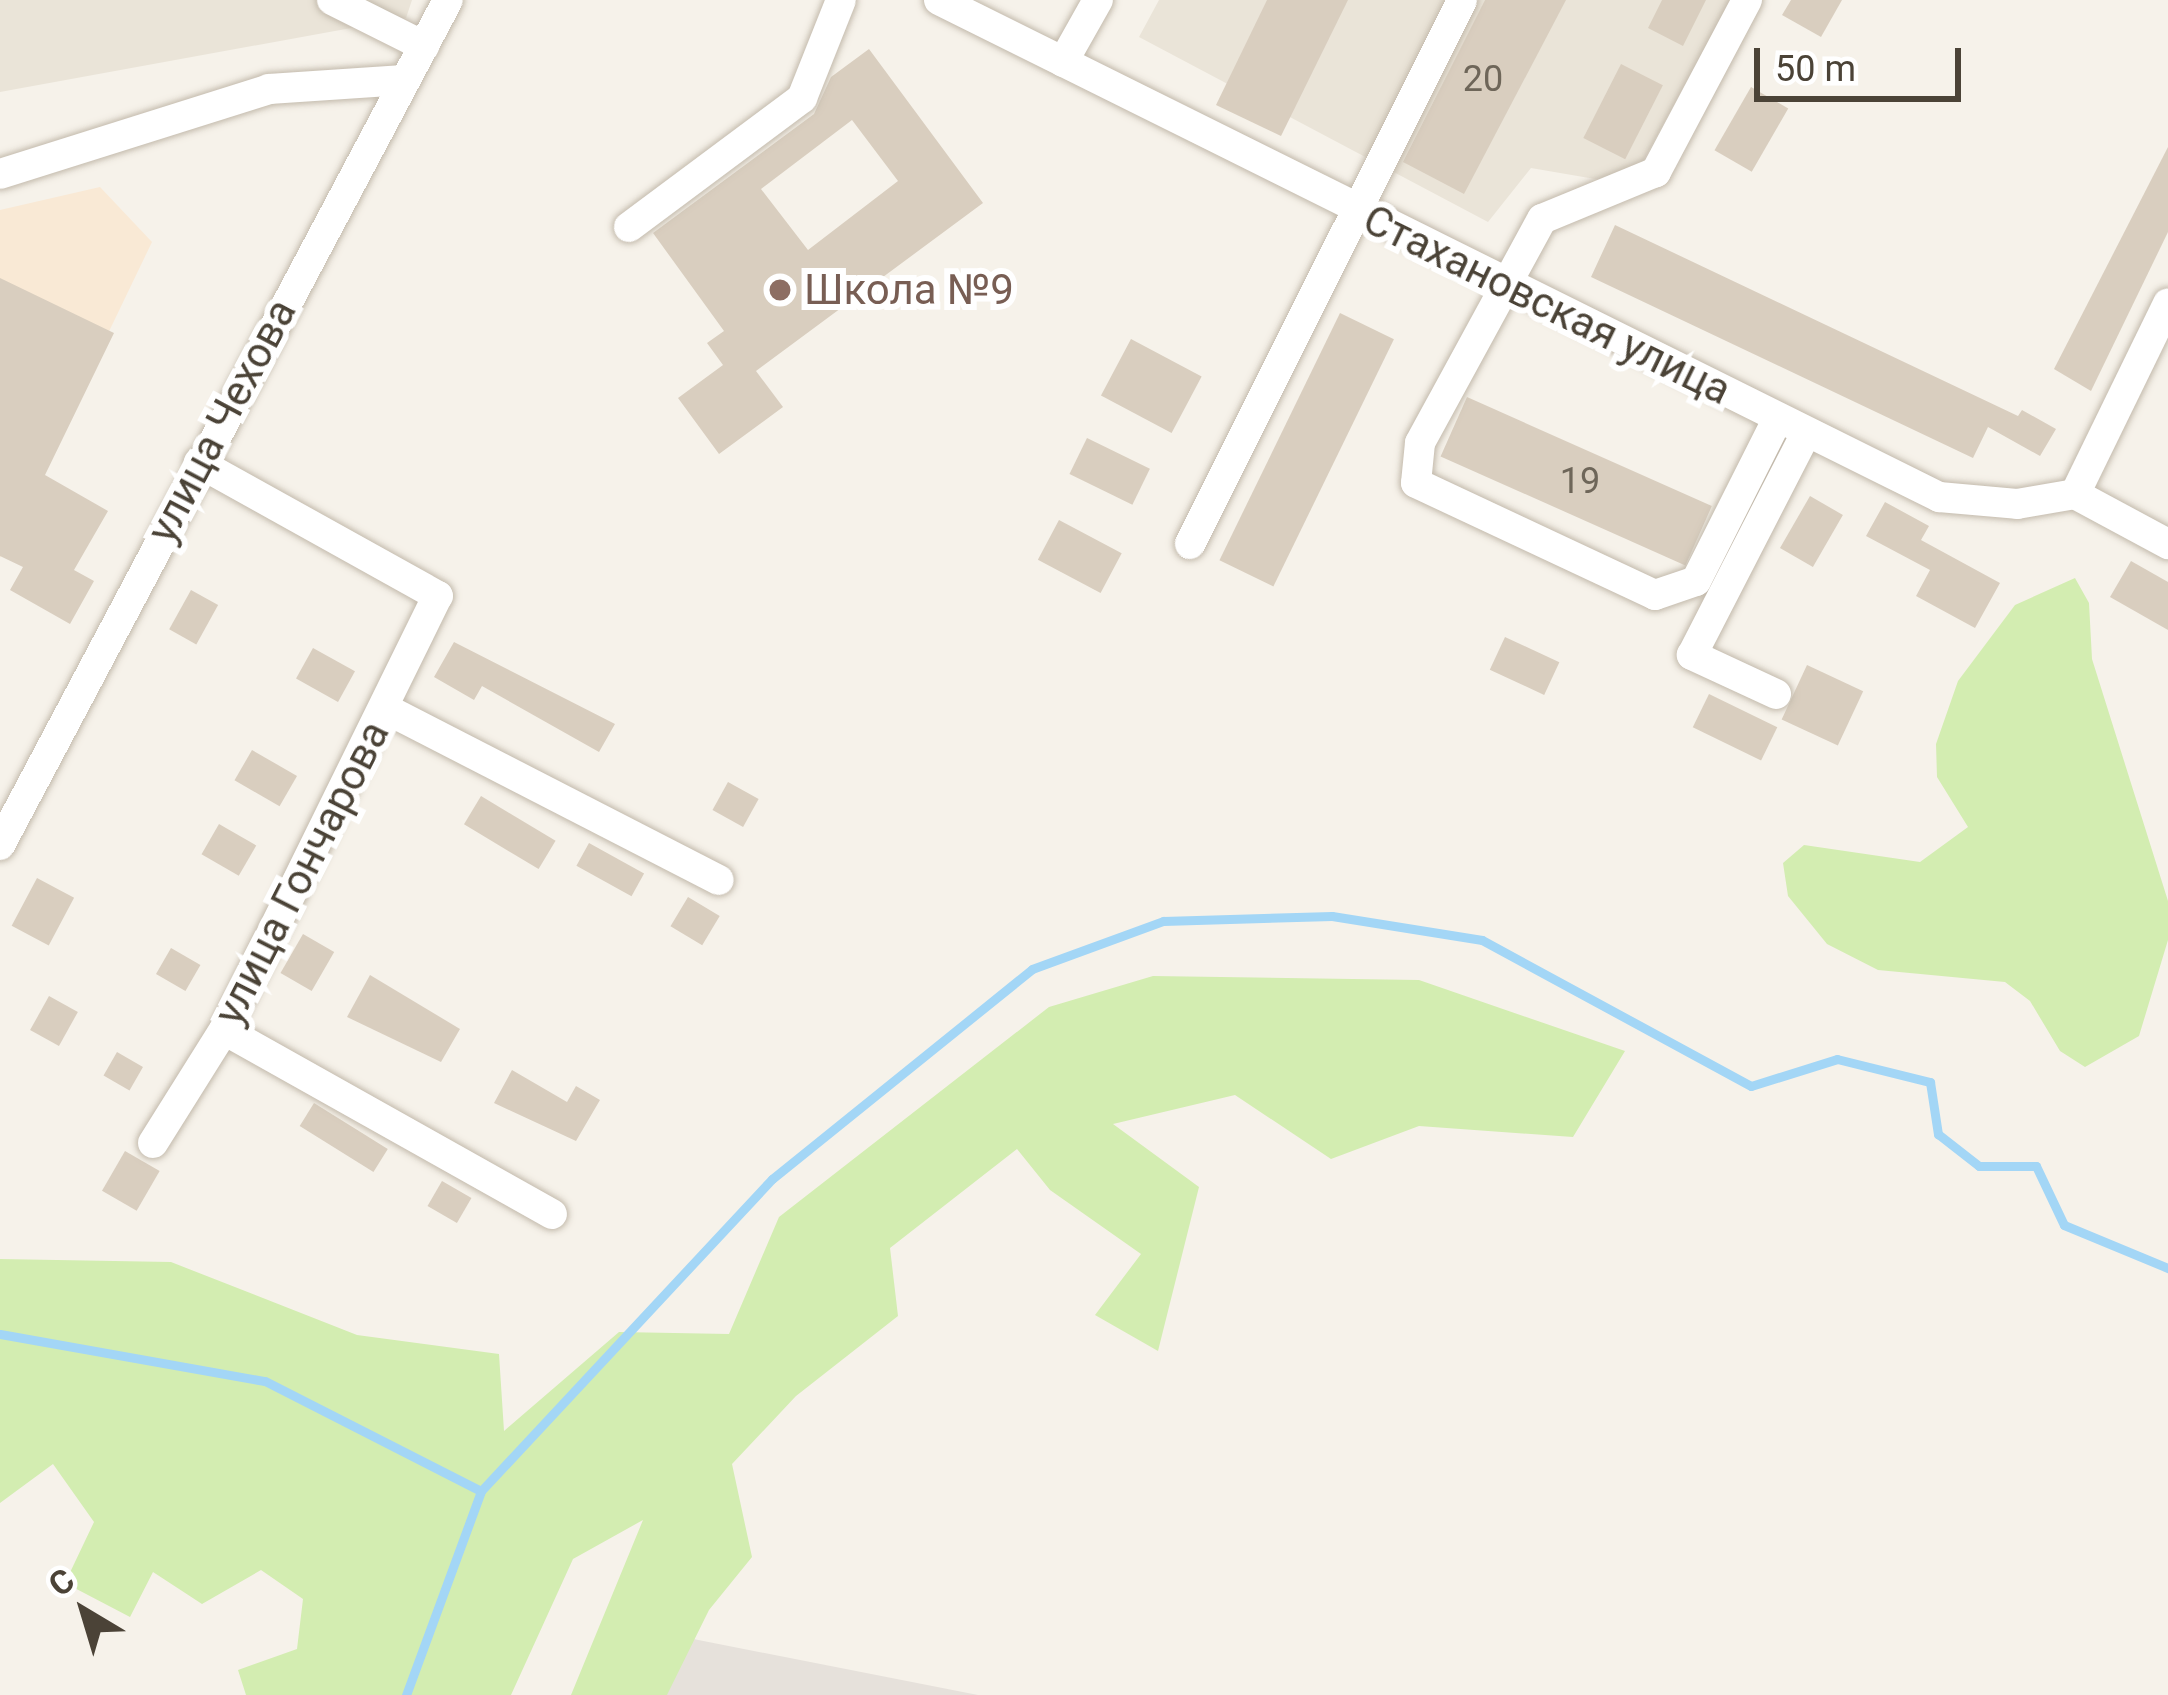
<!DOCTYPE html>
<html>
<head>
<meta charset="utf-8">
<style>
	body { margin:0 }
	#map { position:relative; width:2168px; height:1695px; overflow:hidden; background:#f6f2ea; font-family:Roboto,sans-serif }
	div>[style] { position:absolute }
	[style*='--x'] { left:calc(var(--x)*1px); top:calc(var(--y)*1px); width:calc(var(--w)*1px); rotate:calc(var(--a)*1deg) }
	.residential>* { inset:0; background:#eae4d8 }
	.commercial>* { inset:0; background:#f9e9d5 }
	.industrial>* { inset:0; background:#e6e1db }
	.green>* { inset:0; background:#d3edb1 }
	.stream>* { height:9px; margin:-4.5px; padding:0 4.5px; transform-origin:4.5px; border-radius:4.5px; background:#a3d6f6 }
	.building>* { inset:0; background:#d9cebf; transform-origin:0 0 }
	.roads { filter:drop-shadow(0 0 3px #c3baac) drop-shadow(0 0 3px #c3baac) }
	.minor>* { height:30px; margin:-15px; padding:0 15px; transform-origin:15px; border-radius:15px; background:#fff }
	.dots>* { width:33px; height:33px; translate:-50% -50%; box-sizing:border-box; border:6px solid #fff; border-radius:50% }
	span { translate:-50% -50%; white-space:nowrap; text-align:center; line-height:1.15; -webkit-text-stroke:12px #fff; paint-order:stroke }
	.number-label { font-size:36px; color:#6e6659 }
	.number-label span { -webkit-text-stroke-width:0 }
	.education-label { font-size:42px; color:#785e54 }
	.left { translate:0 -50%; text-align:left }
	.street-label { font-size:42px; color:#4b4337 }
	.north { position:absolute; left:24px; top:1551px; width:120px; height:120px; -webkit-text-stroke:9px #fff; paint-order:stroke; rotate:322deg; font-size:33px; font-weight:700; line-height:48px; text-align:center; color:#4b4337 }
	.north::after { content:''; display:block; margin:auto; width:42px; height:54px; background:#4b4337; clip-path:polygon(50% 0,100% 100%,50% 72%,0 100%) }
	.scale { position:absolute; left:1754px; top:48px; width:207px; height:54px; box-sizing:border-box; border:6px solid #4b4337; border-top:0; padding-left:15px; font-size:36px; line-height:42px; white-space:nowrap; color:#4b4337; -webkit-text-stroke:9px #fff; paint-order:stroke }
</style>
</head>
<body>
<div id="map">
	<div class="residential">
		<i style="clip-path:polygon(0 0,412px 0,406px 18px,0 92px)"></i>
		<i style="clip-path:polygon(1159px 0,1731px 0,1630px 185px,1531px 168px,1488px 222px,1139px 37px)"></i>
	</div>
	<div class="commercial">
		<i style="clip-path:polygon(100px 187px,152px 242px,0 558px,0 210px)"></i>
	</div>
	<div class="industrial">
		<i style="clip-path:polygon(663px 1633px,978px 1695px,653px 1695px)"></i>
	</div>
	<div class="green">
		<i style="clip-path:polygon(2075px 578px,2089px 603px,2092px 659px,2168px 901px,2168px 940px,2139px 1036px,2085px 1067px,2060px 1051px,2030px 1001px,2005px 982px,1878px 970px,1827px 944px,1788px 896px,1783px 863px,1804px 845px,1920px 862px,1968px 827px,1937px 777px,1936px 744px,1958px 681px,2015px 605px)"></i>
		<i style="clip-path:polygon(1153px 976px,1419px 980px,1625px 1051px,1573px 1137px,1419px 1126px,1331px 1159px,1235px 1095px,1113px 1124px,1199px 1187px,1158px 1351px,1095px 1315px,1141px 1254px,1050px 1190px,1017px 1149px,890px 1248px,898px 1316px,796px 1396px,732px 1464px,752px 1557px,709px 1610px,667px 1695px,571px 1695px,643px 1520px,573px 1559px,511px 1695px,246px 1695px,238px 1670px,297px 1649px,303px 1599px,261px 1570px,202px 1604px,153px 1572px,130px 1617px,65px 1583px,94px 1522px,53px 1464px,0 1503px,0 1259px,171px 1262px,357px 1335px,499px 1354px,504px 1431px,619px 1332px,729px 1334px,779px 1217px,1049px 1007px)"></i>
	</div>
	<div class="stream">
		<i style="--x:0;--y:1334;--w:269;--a:10.1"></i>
		<i style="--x:265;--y:1381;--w:242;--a:27"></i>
		<i style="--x:406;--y:1695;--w:217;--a:-69.8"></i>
		<i style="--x:481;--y:1491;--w:427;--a:-47"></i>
		<i style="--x:772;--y:1179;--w:334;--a:-38.9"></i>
		<i style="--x:1032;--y:969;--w:140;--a:-20.1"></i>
		<i style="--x:1163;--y:921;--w:169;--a:-1.7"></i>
		<i style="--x:1332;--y:916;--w:152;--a:9.1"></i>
		<i style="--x:1482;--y:940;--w:306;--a:28.5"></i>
		<i style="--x:1751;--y:1086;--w:90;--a:-17.4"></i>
		<i style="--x:1837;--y:1059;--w:96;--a:13.9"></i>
		<i style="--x:1930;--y:1082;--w:53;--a:81.3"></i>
		<i style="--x:1938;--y:1134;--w:52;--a:38"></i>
		<i style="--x:1979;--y:1166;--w:57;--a:0"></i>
		<i style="--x:2036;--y:1166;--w:65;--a:64.6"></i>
		<i style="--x:2064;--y:1225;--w:113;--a:22.5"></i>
	</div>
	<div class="building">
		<i style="clip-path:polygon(1267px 0,1348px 0,1281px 136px,1216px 105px)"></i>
		<i style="clip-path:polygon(1485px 0,1566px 0,1464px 194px,1403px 162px)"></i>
		<i style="clip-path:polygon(1662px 0,1706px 0,1683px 46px,1648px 28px)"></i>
		<i style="clip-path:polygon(1791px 0,1842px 0,1821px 37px,1782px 15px)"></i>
		<i style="clip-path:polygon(evenodd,869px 49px,983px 203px,756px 371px,783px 407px,719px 454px,678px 398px,723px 365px,707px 343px,724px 331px,653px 233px,814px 114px,831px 77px,869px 49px,852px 120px,898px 181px,808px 250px,761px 189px,852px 120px)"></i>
		<i style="left:1621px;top:64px;width:47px;height:83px;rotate:27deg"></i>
		<i style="left:1751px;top:87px;width:43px;height:73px;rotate:30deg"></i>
		<i style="clip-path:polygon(2168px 147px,2168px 232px,2091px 391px,2054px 369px)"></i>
		<i style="clip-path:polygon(1615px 225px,2018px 416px,2022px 410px,2056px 429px,2040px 456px,1988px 427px,1973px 458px,1591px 277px)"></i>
		<i style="clip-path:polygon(0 278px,114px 333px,45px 475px,108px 511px,74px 570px,94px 581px,70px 624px,10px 590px,23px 567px,0 556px)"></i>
		<i style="left:1340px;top:313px;width:60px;height:275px;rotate:26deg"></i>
		<i style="left:1131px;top:339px;width:80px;height:64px;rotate:28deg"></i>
		<i style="left:1467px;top:397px;width:268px;height:65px;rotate:24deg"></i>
		<i style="left:1087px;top:438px;width:70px;height:40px;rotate:26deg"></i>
		<i style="left:1810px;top:496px;width:38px;height:60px;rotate:30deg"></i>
		<i style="clip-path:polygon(1885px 502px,1929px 526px,1921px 540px,2000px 583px,1975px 628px,1916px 596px,1930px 570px,1866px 536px)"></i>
		<i style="left:1059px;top:520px;width:71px;height:45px;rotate:28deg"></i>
		<i style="clip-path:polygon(2131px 561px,2168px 582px,2168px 630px,2110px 597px)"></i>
		<i style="left:191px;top:590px;width:31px;height:45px;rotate:29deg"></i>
		<i style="left:1505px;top:637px;width:60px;height:36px;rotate:25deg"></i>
		<i style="clip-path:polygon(454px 642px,615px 724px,599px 752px,482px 686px,474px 700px,434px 677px)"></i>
		<i style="left:313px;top:648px;width:48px;height:35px;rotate:29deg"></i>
		<i style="left:1807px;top:665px;width:62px;height:60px;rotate:25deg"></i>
		<i style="left:1709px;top:694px;width:76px;height:37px;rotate:26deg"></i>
		<i style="left:252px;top:750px;width:52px;height:35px;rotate:30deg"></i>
		<i style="left:728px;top:782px;width:35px;height:32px;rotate:29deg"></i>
		<i style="left:481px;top:796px;width:87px;height:33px;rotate:31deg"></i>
		<i style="left:219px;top:824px;width:43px;height:35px;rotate:30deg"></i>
		<i style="left:589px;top:843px;width:63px;height:26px;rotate:29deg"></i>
		<i style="left:37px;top:878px;width:42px;height:54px;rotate:28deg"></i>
		<i style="left:688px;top:897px;width:37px;height:34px;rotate:31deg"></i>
		<i style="left:303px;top:934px;width:36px;height:45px;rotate:30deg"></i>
		<i style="left:171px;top:948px;width:34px;height:30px;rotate:30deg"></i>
		<i style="clip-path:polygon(370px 975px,460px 1029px,441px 1062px,347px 1017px)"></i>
		<i style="left:49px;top:996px;width:33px;height:39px;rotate:29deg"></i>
		<i style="left:117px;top:1052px;width:30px;height:27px;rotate:30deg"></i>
		<i style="clip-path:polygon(512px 1070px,567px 1102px,576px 1086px,600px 1100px,576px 1141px,494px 1103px)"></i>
		<i style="left:314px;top:1103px;width:87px;height:27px;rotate:32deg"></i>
		<i style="left:125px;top:1151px;width:40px;height:46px;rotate:30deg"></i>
		<i style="left:442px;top:1181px;width:34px;height:29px;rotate:30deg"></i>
	</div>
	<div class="roads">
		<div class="minor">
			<i style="--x:332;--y:0;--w:103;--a:26.6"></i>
			<i style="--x:939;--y:0;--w:1117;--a:26.43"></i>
			<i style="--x:1939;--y:497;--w:78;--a:5.1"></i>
			<i style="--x:2017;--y:504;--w:59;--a:-9.8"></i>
			<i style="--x:2075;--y:494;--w:106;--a:28.3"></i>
			<i style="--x:1747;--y:0;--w:195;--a:117.9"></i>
			<i style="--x:1656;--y:172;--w:123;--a:157.6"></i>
			<i style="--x:1542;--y:219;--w:255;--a:118.6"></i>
			<i style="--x:1420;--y:443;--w:40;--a:95.7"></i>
			<i style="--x:1416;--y:483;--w:264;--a:25.1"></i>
			<i style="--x:1655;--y:595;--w:43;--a:-18.9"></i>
			<i style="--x:1696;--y:581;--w:182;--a:-63.3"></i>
			<i style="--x:1063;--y:62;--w:71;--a:-60.6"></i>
			<i style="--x:0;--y:174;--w:282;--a:-17.5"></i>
			<i style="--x:269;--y:89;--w:135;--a:-3.8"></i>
			<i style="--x:629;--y:227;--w:216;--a:-36.7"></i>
			<i style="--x:802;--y:98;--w:105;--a:-68.3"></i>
			<i style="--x:2075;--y:494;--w:212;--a:-64"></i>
			<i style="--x:1190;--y:544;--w:608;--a:-63.43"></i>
			<i style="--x:1776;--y:694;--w:93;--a:-155.1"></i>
			<i style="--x:1692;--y:655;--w:250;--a:-62.8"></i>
			<i style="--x:386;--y:709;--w:374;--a:27.2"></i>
			<i style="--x:0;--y:845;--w:956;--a:-62.07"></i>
			<i style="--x:224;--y:1030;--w:376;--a:29.3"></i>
			<i style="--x:153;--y:1143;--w:133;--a:-57.9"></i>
			<i style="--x:224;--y:1030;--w:484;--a:-63.8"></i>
			<i style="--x:438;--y:596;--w:274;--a:-150.9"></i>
		</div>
	</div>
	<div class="dots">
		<i style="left:780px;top:290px;background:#8d6e63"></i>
	</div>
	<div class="number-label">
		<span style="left:1483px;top:80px">20</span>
		<span style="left:1580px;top:482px">19</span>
	</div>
	<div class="education-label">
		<span class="left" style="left:804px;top:290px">Школа №9</span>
	</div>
	<div class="street-label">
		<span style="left:1547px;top:305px;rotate:26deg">Стахановская улица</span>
		<span style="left:222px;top:421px;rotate:-62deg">улица Чехова</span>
		<span style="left:302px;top:873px;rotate:-63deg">улица Гончарова</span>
	</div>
	<div class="north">С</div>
	<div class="scale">50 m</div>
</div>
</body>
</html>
